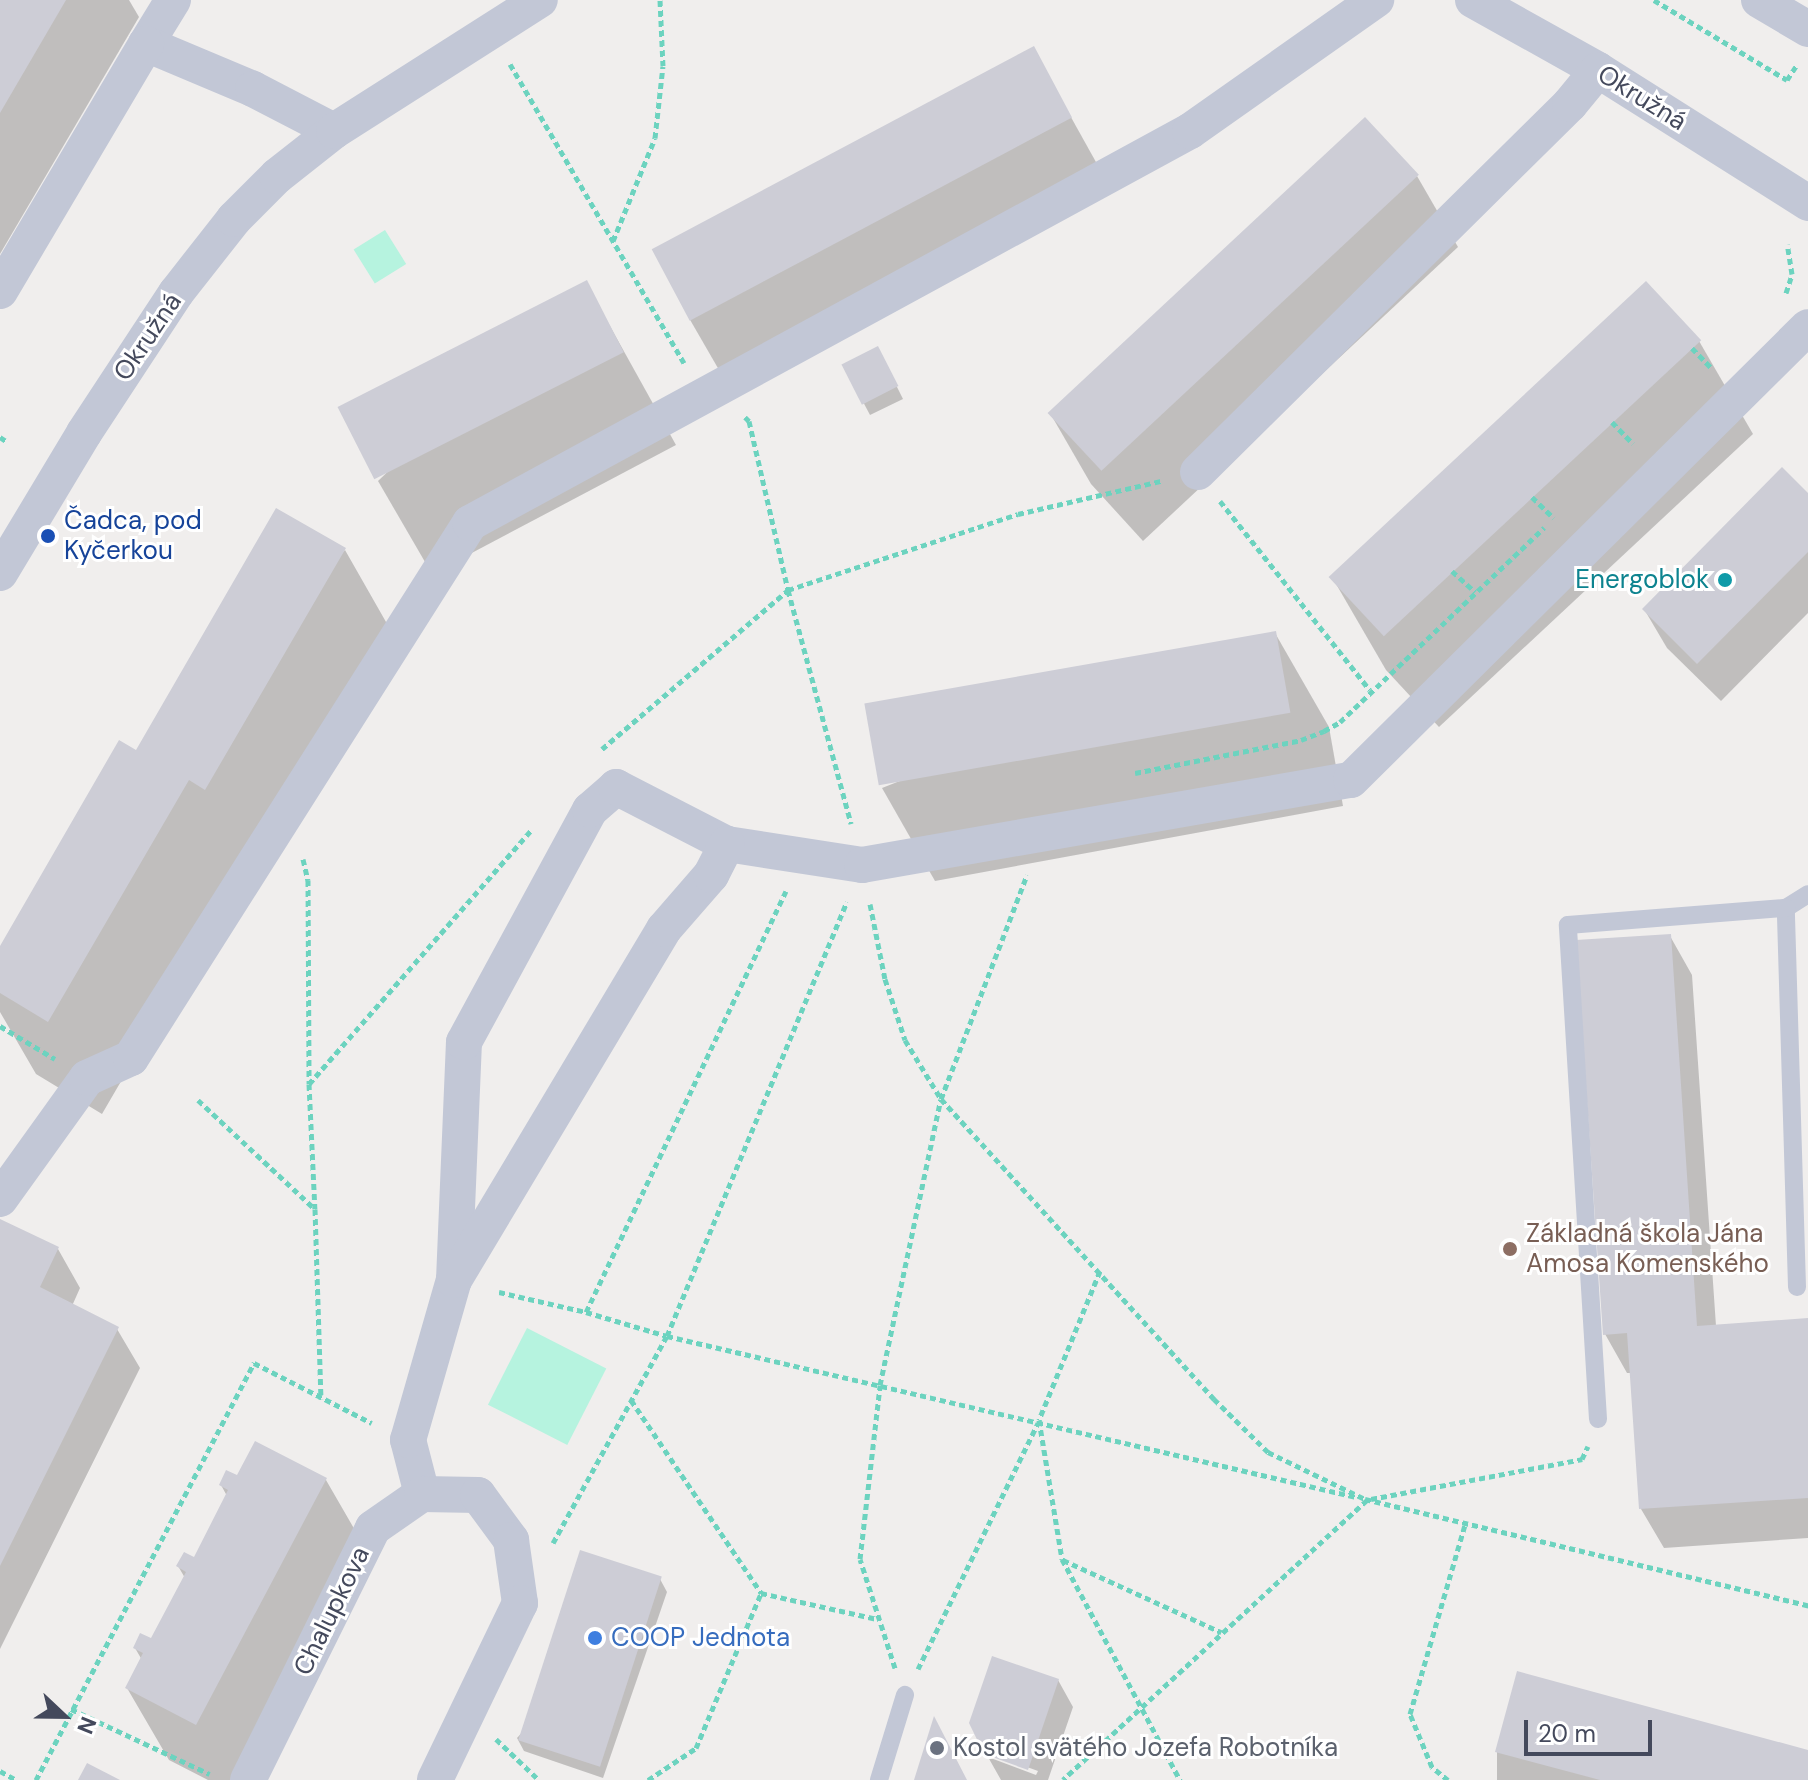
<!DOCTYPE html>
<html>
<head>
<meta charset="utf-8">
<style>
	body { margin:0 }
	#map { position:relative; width:1808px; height:1780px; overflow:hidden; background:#f0eeed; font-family:"DM Sans",sans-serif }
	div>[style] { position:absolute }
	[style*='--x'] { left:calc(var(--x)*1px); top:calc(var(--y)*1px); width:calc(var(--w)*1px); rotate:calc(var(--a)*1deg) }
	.green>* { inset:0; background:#b6f3df; transform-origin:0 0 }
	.shadow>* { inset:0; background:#0003; transform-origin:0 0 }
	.building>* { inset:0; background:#cdcdd6; transform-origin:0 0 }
	.path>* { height:5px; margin-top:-2.5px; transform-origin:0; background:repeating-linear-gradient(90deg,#6cd3bf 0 6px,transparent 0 10px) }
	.lane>* { height:18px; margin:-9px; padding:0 9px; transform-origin:9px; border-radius:9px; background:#c2c7d6 }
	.street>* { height:36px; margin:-18px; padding:0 18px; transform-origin:18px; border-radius:18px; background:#c2c7d6 }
	.dots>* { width:22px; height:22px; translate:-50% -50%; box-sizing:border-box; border:4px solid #fff; border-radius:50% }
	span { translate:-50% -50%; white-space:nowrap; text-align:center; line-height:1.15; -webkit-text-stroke:6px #fff; paint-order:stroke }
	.street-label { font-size:26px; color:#44495c }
	.transit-label { font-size:26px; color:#164399 }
	.left { translate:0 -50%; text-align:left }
	.culture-label { font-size:26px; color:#0d838f }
	.right { translate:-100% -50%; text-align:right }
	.education-label { font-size:26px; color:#785e54 }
	.shop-label { font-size:26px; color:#366cbe }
	.worship-label { font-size:26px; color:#5b616d }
	.north { position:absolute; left:24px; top:1676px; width:80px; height:80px; -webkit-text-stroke:6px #fff; paint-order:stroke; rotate:112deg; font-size:22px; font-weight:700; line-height:32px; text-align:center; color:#44495c }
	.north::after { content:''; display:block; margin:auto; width:28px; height:36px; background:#44495c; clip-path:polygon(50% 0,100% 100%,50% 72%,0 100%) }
	.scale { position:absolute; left:1524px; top:1720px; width:128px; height:36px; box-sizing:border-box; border:4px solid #44495c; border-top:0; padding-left:10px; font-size:24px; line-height:28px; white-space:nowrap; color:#44495c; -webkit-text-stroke:6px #fff; paint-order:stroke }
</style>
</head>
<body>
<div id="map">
	<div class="green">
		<i style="left:385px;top:230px;width:40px;height:37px;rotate:58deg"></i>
		<i style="left:527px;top:1328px;width:89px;height:86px;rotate:27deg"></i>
	</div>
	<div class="shadow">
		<i style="clip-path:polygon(0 0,129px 0,139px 17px,0 254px)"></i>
		<i style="clip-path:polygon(1033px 49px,1111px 189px,730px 389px,689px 318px)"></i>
		<i style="clip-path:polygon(1417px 176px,1458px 247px,1143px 541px,1091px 484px,1050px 413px)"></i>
		<i style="clip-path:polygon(586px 283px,676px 445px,432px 574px,378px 481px)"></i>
		<i style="clip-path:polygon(1699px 341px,1753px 434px,1439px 727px,1386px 670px,1332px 577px)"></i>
		<i style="clip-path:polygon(884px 361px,903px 399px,870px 415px,844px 366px)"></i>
		<i style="clip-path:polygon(1808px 496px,1808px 613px,1721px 701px,1667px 648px,1644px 609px)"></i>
		<i style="clip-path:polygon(345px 550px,398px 643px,243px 872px,102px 1114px,36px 1074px,0 1012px,0 950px,136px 752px)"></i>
		<i style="clip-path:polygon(1275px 633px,1329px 727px,1343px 806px,935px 881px,882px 788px)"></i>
		<i style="clip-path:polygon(1670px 936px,1692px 975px,1716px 1326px,1808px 1320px,1808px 1538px,1664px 1548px,1641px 1509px,1632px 1373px,1627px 1373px,1605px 1334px)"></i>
		<i style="clip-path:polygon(0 1221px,58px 1249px,80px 1288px,72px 1306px,117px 1329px,140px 1368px,0 1649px)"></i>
		<i style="clip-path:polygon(237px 1478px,326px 1480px,367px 1551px,246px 1780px,208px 1780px,169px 1760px,127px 1688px,142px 1660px,135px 1648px,151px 1641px,185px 1578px,178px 1566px,195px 1560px,227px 1496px,221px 1485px)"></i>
		<i style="clip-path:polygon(660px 1579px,667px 1592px,603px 1778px,524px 1751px,517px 1738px)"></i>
		<i style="clip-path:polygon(1058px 1680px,1073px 1707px,1048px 1780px,1001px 1780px,988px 1757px,1036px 1775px,1038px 1771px,985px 1752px)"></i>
		<i style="left:1497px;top:1752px;width:311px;height:33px"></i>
	</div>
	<div class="building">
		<i style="clip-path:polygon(0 0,66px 0,0 113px)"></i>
		<i style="left:1034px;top:46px;width:81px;height:433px;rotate:62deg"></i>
		<i style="left:1365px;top:117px;width:79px;height:434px;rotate:47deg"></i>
		<i style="left:587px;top:280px;width:81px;height:280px;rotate:63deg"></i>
		<i style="left:1646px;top:281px;width:81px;height:434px;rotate:47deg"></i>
		<i style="left:878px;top:346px;width:45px;height:41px;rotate:63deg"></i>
		<i style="clip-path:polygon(1782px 467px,1808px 493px,1808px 552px,1697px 664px,1642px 609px)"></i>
		<i style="clip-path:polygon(276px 508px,346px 548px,205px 790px,189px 780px,48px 1022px,0 993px,0 946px,119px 740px,136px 750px)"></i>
		<i style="left:1276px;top:631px;width:83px;height:418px;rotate:80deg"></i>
		<i style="clip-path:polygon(1671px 934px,1697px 1326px,1808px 1318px,1808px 1498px,1639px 1509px,1627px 1333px,1603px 1335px,1576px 940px)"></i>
		<i style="clip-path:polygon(0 1219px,59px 1247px,40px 1287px,119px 1327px,0 1566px)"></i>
		<i style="clip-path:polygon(255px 1441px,327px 1478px,196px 1725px,125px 1688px,143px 1653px,133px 1648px,140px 1633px,151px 1638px,186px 1572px,176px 1566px,184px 1552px,194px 1557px,228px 1490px,219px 1485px,226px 1470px,237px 1475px)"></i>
		<i style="left:580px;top:1550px;width:86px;height:200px;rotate:18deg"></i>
		<i style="clip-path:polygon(992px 1656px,1059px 1679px,1028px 1770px,984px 1754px,969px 1723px)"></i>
		<i style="clip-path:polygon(1517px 1671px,1808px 1750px,1808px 1780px,1600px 1780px,1495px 1752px)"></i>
		<i style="clip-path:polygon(934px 1716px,967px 1780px,914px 1780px)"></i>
		<i style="clip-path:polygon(87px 1763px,120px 1780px,78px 1780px)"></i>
	</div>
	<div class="path">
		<i style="--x:1654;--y:0;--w:155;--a:31"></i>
		<i style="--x:1787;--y:80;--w:17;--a:-57"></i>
		<i style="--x:510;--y:64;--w:346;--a:59.8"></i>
		<i style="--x:613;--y:241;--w:111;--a:-67.8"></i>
		<i style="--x:655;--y:138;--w:72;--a:-83.7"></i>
		<i style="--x:663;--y:66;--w:66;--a:-92.6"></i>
		<i style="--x:1786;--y:293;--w:20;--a:-72"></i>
		<i style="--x:1792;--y:274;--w:30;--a:-99"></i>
		<i style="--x:1692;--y:348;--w:29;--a:46"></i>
		<i style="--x:745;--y:417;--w:6;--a:45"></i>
		<i style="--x:749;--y:421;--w:173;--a:77"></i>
		<i style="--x:788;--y:590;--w:242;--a:74.9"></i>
		<i style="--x:1612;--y:422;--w:30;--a:46"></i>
		<i style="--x:0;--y:437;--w:7;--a:34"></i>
		<i style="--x:1532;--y:497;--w:30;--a:44"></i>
		<i style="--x:1220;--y:501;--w:241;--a:51.6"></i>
		<i style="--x:1452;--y:571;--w:31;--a:42"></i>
		<i style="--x:602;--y:749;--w:245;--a:-40.5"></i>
		<i style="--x:788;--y:590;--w:242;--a:-18.3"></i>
		<i style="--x:1018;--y:514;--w:147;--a:-13"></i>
		<i style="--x:1135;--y:773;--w:169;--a:-11.2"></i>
		<i style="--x:1301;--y:740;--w:25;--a:-21"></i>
		<i style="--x:1324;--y:731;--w:18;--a:-29"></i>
		<i style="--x:1340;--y:722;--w:282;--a:-43.6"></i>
		<i style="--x:303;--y:859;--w:22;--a:77"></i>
		<i style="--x:308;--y:880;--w:204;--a:89.7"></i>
		<i style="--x:309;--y:1084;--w:125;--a:87.3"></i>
		<i style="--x:786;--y:891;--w:466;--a:115.4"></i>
		<i style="--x:586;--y:1312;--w:84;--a:16.5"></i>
		<i style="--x:667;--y:1336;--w:708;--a:13.15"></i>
		<i style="--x:870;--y:904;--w:76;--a:78.7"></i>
		<i style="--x:885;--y:979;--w:64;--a:71.8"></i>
		<i style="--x:905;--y:1040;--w:69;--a:58.6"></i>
		<i style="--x:941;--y:1099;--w:406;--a:47.7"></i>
		<i style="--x:1214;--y:1399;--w:76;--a:44.5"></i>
		<i style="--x:1268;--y:1452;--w:110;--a:25.9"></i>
		<i style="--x:1367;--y:1500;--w:413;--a:137.4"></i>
		<i style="--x:0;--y:1026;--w:64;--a:31"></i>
		<i style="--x:309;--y:1084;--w:339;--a:-48.8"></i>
		<i style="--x:198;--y:1100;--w:160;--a:43"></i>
		<i style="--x:315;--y:1209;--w:190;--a:88.2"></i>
		<i style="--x:1100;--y:1271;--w:161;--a:112.3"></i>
		<i style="--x:1039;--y:1420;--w:141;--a:80.6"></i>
		<i style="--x:1062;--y:1559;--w:251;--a:61.9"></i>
		<i style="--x:499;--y:1292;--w:89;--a:12.9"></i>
		<i style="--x:631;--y:1400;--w:233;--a:56"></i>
		<i style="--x:761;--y:1593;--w:119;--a:12.6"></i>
		<i style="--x:1365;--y:1499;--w:456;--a:13.5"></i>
		<i style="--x:1371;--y:1499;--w:215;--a:-10.7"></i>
		<i style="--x:1582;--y:1459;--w:14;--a:-65"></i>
		<i style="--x:553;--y:1543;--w:236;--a:-61.2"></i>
		<i style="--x:667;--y:1336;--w:470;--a:-67.5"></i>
		<i style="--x:1063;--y:1560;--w:174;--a:24.5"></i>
		<i style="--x:895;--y:1668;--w:114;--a:-107.8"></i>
		<i style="--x:860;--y:1559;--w:175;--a:-83.4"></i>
		<i style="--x:880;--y:1385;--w:292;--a:-78"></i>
		<i style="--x:941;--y:1099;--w:240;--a:-69"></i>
		<i style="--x:918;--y:1669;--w:274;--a:-64"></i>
		<i style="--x:71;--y:1709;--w:153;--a:25.1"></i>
		<i style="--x:496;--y:1739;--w:59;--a:43.6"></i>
		<i style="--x:0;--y:1771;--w:18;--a:29"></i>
		<i style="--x:36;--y:1780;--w:471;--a:-62.4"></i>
		<i style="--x:254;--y:1363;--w:132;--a:27"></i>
		<i style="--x:648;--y:1780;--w:58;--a:-33.7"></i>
		<i style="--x:696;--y:1748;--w:168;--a:-67.2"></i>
		<i style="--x:1448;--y:1780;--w:21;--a:-141"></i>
		<i style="--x:1432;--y:1767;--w:57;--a:-112.5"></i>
		<i style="--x:1410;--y:1714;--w:201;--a:-73.8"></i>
	</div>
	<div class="lane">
		<i style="--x:1797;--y:1287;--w:379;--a:-91.7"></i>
		<i style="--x:1786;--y:908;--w:26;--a:-32"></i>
		<i style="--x:1598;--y:1419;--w:495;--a:-93.5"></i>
		<i style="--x:1568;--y:925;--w:219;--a:-4.5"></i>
		<i style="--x:879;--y:1780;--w:89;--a:-73"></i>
	</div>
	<div class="street">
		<i style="--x:173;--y:0;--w:52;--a:121.5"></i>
		<i style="--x:146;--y:44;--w:116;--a:22.8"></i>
		<i style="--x:253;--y:89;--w:91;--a:27.4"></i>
		<i style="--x:1473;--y:0;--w:143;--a:29.2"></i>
		<i style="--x:1598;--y:70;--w:249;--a:32.3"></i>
		<i style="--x:1759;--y:0;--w:57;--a:30.6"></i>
		<i style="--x:0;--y:291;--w:287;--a:-59.4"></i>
		<i style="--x:1198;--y:472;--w:523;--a:-44.69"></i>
		<i style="--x:1570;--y:104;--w:44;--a:-50.5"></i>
		<i style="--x:0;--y:573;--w:163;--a:-59"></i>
		<i style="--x:84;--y:433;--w:168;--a:-56.7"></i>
		<i style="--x:176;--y:293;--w:94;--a:-51.9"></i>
		<i style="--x:234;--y:219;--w:61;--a:-45"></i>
		<i style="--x:277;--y:176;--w:73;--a:-38.3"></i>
		<i style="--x:334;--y:131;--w:244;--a:-32.5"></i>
		<i style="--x:0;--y:1199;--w:149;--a:-54.3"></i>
		<i style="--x:87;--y:1078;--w:48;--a:-24.4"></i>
		<i style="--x:131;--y:1058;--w:633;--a:-57.64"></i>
		<i style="--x:470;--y:523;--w:820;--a:-28.57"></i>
		<i style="--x:1190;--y:131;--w:228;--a:-35.2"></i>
		<i style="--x:454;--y:1280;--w:238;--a:-87.6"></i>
		<i style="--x:464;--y:1042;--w:264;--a:-61.5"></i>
		<i style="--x:590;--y:810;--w:35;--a:-41"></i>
		<i style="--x:616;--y:787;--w:125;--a:27.2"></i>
		<i style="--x:727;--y:844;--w:137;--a:8.8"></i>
		<i style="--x:862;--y:865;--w:496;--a:-9.9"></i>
		<i style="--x:1351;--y:780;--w:643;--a:-44.75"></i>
		<i style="--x:422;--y:1494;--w:56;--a:-104.5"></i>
		<i style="--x:408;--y:1440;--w:166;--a:-74"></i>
		<i style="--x:454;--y:1280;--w:409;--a:-59.1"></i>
		<i style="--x:664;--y:929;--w:72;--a:-49"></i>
		<i style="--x:711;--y:875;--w:35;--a:-63"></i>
		<i style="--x:248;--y:1780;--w:281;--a:-63.6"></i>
		<i style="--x:373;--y:1528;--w:60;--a:-34.8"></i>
		<i style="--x:422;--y:1494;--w:56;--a:1"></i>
		<i style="--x:478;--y:1495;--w:56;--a:53.7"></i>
		<i style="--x:511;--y:1540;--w:64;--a:81.9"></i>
		<i style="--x:520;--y:1603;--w:196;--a:115.7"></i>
	</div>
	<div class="dots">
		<i style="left:48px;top:536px;background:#1a4fb4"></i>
		<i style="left:1725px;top:580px;background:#0f9aa8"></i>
		<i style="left:1510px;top:1249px;background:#8d6e63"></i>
		<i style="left:595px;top:1638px;background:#3f7fe0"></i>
		<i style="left:937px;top:1748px;background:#6b7280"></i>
	</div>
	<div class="street-label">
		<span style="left:1642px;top:98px;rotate:32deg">Okružná</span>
		<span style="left:148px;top:337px;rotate:-56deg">Okružná</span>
		<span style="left:332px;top:1611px;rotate:-64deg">Chalupkova</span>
	</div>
	<div class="transit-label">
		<span class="left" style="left:64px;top:536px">Čadca, pod<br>Kyčerkou</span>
	</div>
	<div class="culture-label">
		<span class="right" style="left:1709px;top:580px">Energoblok</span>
	</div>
	<div class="education-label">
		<span class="left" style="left:1526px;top:1249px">Základná škola Jána<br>Amosa Komenského</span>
	</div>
	<div class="shop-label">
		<span class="left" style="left:611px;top:1638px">COOP Jednota</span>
	</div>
	<div class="worship-label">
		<span class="left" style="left:953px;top:1748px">Kostol svätého Jozefa Robotníka</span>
	</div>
	<div class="north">N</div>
	<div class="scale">20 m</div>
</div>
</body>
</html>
